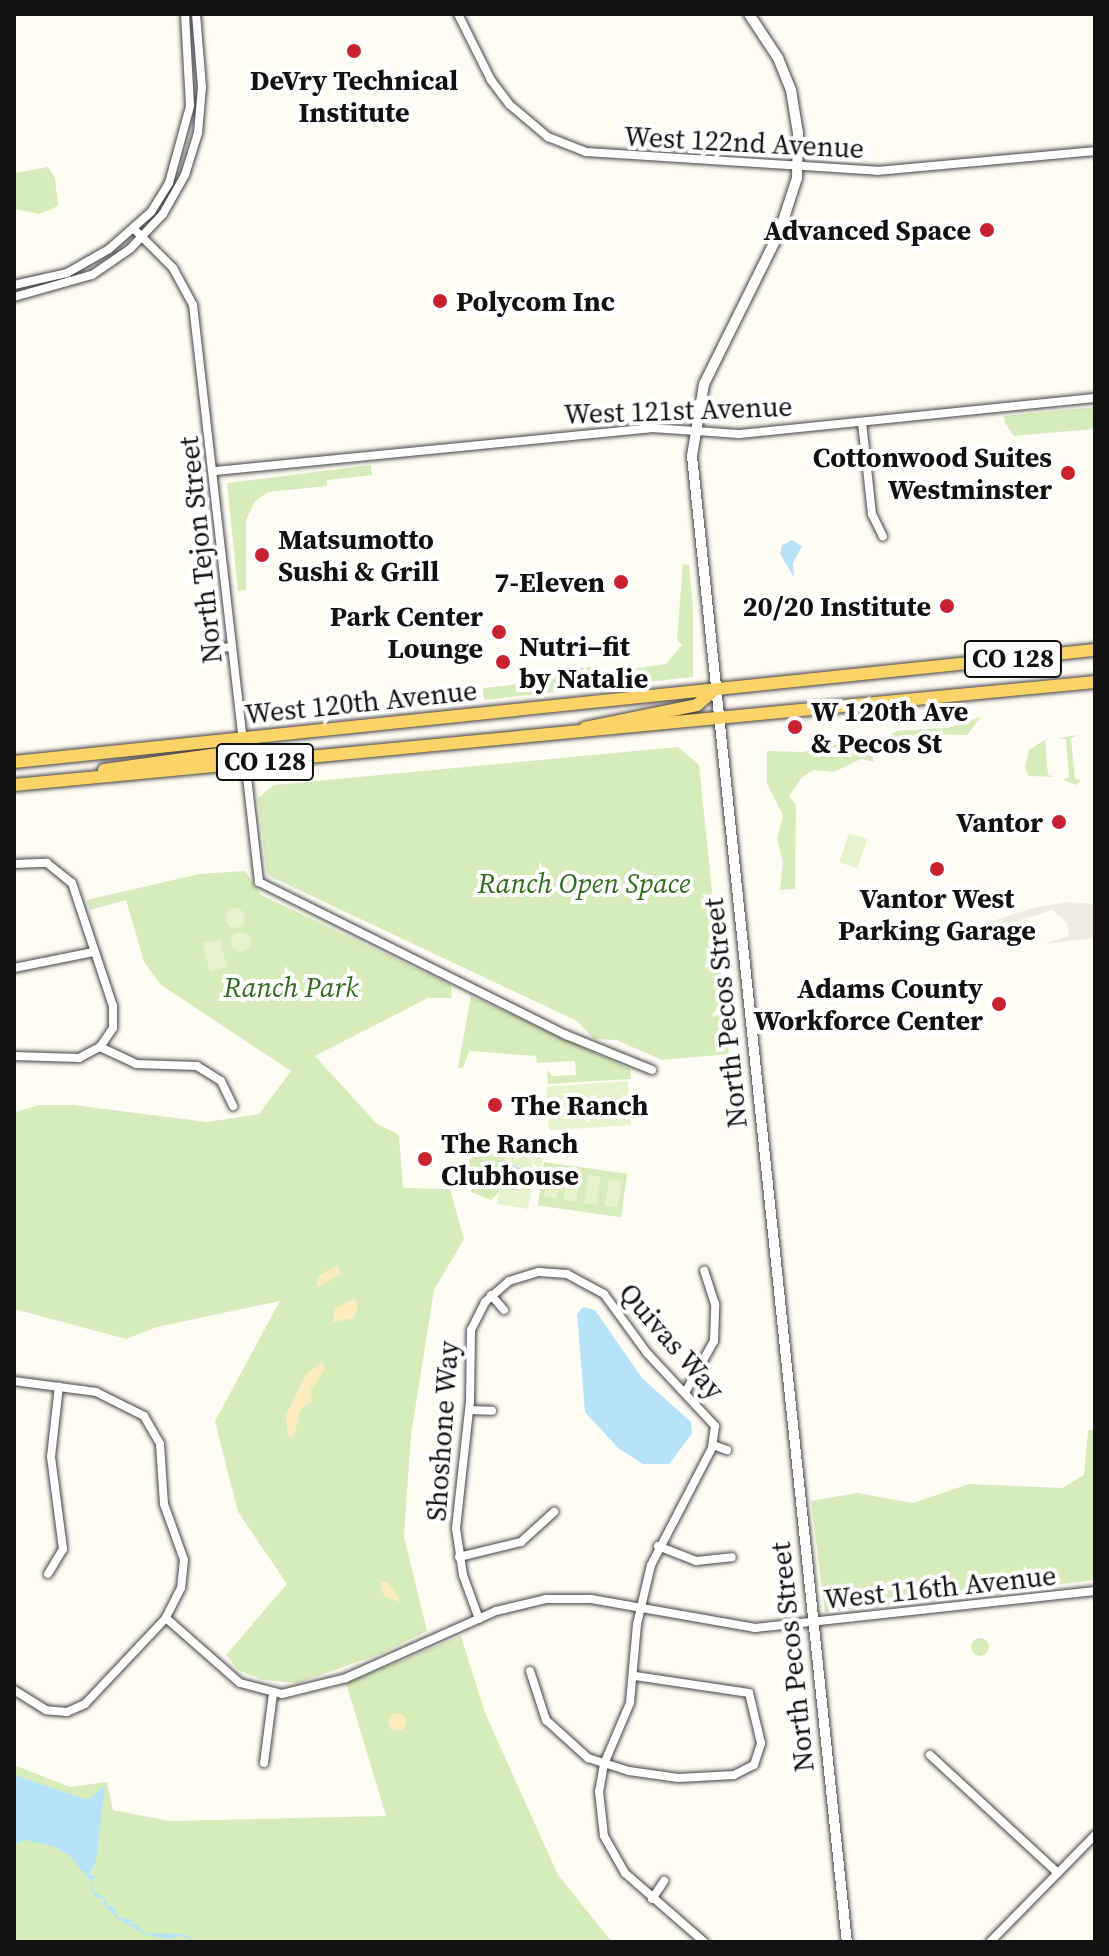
<!DOCTYPE html>
<html>
<head>
<meta charset="utf-8">
<style>
	body { margin:0 }
	#map { position:relative; width:1109px; height:1956px; overflow:hidden; background:#fffcf4; font-family:"Source Serif 4",serif }
	div>[style] { position:absolute }
	[style*='--x'] { left:calc(var(--x)*1px); top:calc(var(--y)*1px); width:calc(var(--w)*1px); rotate:calc(var(--a)*1deg) }
	.green>* { inset:0; background:#d7ecbb; transform-origin:0 0 }
	.round { border-radius:50% }
	.sand>* { inset:0; background:#fdecbf }
	.pitch>* { inset:0; background:#e7f3cd; transform-origin:0 0 }
	.plaza>* { inset:0; background:#f1ece1 }
	.water>* { inset:0; background:#b6e3f9 }
	.roads { filter:drop-shadow(0 0 2px #444) drop-shadow(0 0 2px #444) }
	.minor>* { height:8px; margin:-4px; padding:0 4px; transform-origin:4px; border-radius:4px; background:#fff }
	.tertiary>* { height:10px; margin:-5px; padding:0 5px; transform-origin:5px; border-radius:5px; background:#fff }
	.primary>* { height:12px; margin:-6px; padding:0 6px; transform-origin:6px; border-radius:6px; background:#fdd266 }
	.dots>* { width:22px; height:22px; translate:-50% -50%; box-sizing:border-box; border:4px solid #fff; border-radius:50% }
	span { translate:-50% -50%; white-space:nowrap; text-align:center; line-height:1.15; -webkit-text-stroke:8px #fff; paint-order:stroke }
	.shield-label span { padding:2px 6px; background:#fff; border:2px solid; border-radius:6px; -webkit-text-stroke-width:0 }
	.shield-label { font-size:26px; color:#111; font-weight:700 }
	.poi-label { font-size:28px; color:#111; font-weight:700 }
	.right { translate:-100% -50%; text-align:right }
	.left { translate:0 -50%; text-align:left }
	.street-label { font-size:28px; color:#111 }
	.park-label { font-size:28px; color:#316c1d; font-style:italic }
	.frame { position:absolute; inset:0; border:16px solid #111; pointer-events:none }
</style>
</head>
<body>
<div id="map">
	<div class="green">
		<i style="clip-path:polygon(48px 167px,55px 178px,58px 206px,40px 214px,14px 209px,14px 173px)"></i>
		<i style="clip-path:polygon(1095px 407px,1095px 429px,1014px 436px,1005px 423px,1004px 416px)"></i>
		<i style="clip-path:polygon(371px 465px,372px 475px,327px 480px,327px 486px,268px 492px,255px 501px,246px 520px,246px 590px,238px 591px,227px 483px)"></i>
		<i style="clip-path:polygon(683px 564px,689px 565px,693px 609px,693px 677px,484px 700px,483px 688px,521px 684px,528px 672px,591px 667px,595px 674px,666px 664px,682px 645px,677px 639px)"></i>
		<i style="clip-path:polygon(981px 717px,967px 735px,922px 734px,884px 743px,871px 750px,874px 762px,861px 759px,834px 772px,814px 770px,802px 777px,789px 796px,796px 805px,795px 889px,780px 890px,783px 862px,777px 839px,783px 815px,767px 784px,767px 751px,803px 752px,840px 741px,877px 743px,897px 731px,947px 728px)"></i>
		<i style="clip-path:polygon(1077px 735px,1071px 739px,1075px 779px,1081px 780px,1077px 785px,1063px 780px,1069px 777px,1066px 739px,1059px 738px)"></i>
		<i style="clip-path:polygon(1049px 737px,1045px 741px,1048px 775px,1055px 777px,1029px 776px,1025px 767px,1029px 750px)"></i>
		<i style="clip-path:polygon(678px 747px,699px 765px,729px 1054px,662px 1060px,616px 1040px,594px 1039px,577px 1021px,267px 875px,258px 798px,274px 785px)"></i>
		<i style="clip-path:polygon(245px 871px,261px 895px,451px 985px,452px 998px,428px 998px,315px 1056px,376px 1123px,399px 1135px,403px 1188px,450px 1189px,464px 1239px,434px 1290px,411px 1435px,404px 1536px,427px 1631px,380px 1654px,298px 1683px,263px 1680px,238px 1670px,226px 1655px,287px 1584px,238px 1512px,215px 1421px,280px 1301px,157px 1327px,126px 1339px,14px 1309px,16px 1112px,39px 1105px,73px 1105px,207px 1122px,259px 1114px,291px 1071px,161px 985px,144px 962px,126px 900px,90px 910px,87px 900px,199px 874px)"></i>
		<i style="clip-path:polygon(471px 996px,630px 1069px,631px 1079px,548px 1084px,547px 1070px,552px 1076px,576px 1075px,575px 1061px,537px 1063px,536px 1056px,469px 1051px,463px 1068px,458px 1068px)"></i>
		<i style="clip-path:polygon(483px 1146px,526px 1153px,526px 1159px,505px 1156px,499px 1192px,491px 1200px,471px 1192px,469px 1160px)"></i>
		<i style="left:544px;top:1162px;width:84px;height:44px;rotate:8deg"></i>
		<i style="clip-path:polygon(1095px 1428px,1095px 1580px,825px 1612px,811px 1501px,857px 1493px,913px 1503px,969px 1484px,1062px 1488px,1084px 1475px,1088px 1431px)"></i>
		<i style="clip-path:polygon(461px 1636px,485px 1713px,558px 1875px,612px 1942px,14px 1942px,14px 1765px,70px 1787px,107px 1782px,113px 1810px,170px 1821px,386px 1816px,346px 1683px)"></i>
		<i class="round" style="left:971px;top:1638px;width:18px;height:18px"></i>
	</div>
	<div class="sand">
		<i style="clip-path:polygon(338px 1266px,341px 1274px,317px 1287px,319px 1275px)"></i>
		<i style="clip-path:polygon(353px 1299px,358px 1303px,354px 1318px,333px 1322px,335px 1309px)"></i>
		<i style="clip-path:polygon(322px 1362px,325px 1369px,311px 1389px,312px 1402px,301px 1409px,294px 1436px,288px 1437px,286px 1415px,305px 1375px)"></i>
		<i style="clip-path:polygon(380px 1581px,389px 1583px,401px 1602px,384px 1597px)"></i>
		<i class="round" style="left:388px;top:1713px;width:18px;height:18px"></i>
	</div>
	<div class="pitch">
		<i style="left:849px;top:833px;width:19px;height:31px;rotate:18deg"></i>
		<i class="round" style="left:225px;top:908px;width:20px;height:20px"></i>
		<i class="round" style="left:231px;top:932px;width:20px;height:20px"></i>
		<i style="left:220px;top:939px;width:29px;height:18px;rotate:76deg"></i>
		<i style="left:628px;top:1081px;width:44px;height:82px;rotate:86deg"></i>
		<i style="clip-path:polygon(526px 1153px,543px 1156px,541px 1172px,534px 1173px,528px 1209px,497px 1204px,505px 1155px,525px 1159px)"></i>
		<i style="left:548px;top:1169px;width:13px;height:28px;rotate:9deg"></i>
		<i style="left:568px;top:1172px;width:13px;height:28px;rotate:9deg"></i>
		<i style="left:588px;top:1175px;width:13px;height:28px;rotate:9deg"></i>
		<i style="left:609px;top:1179px;width:13px;height:27px;rotate:9deg"></i>
	</div>
	<div class="plaza">
		<i style="clip-path:polygon(1066px 902px,1095px 904px,1095px 938px,1044px 944px,1069px 936px,1067px 923px,1053px 910px,978px 934px,978px 943px,968px 943px,965px 935px,977px 926px,1033px 908px)"></i>
	</div>
	<div class="water">
		<i style="clip-path:polygon(792px 540px,802px 546px,793px 563px,794px 577px,780px 554px,782px 545px)"></i>
		<i class="round" style="left:501px;top:1166px;width:24px;height:24px"></i>
		<i style="clip-path:polygon(583px 1307px,595px 1310px,642px 1378px,691px 1422px,692px 1434px,669px 1464px,643px 1464px,618px 1448px,585px 1412px,577px 1314px)"></i>
		<i style="clip-path:polygon(14px 1775px,81px 1798px,90px 1799px,105px 1785px,96px 1861px,89px 1875px,96px 1876px,91px 1880px,94px 1892px,104px 1897px,108px 1906px,114px 1907px,118px 1917px,132px 1920px,129px 1925px,136px 1924px,145px 1933px,184px 1934px,196px 1942px,180px 1935px,169px 1939px,146px 1935px,118px 1919px,105px 1906px,103px 1899px,95px 1897px,92px 1892px,91px 1882px,70px 1856px,53px 1846px,25px 1840px,14px 1845px)"></i>
	</div>
	<div class="roads">
		<div class="minor">
			<i style="--x:458;--y:14;--w:74;--a:63.4"></i>
			<i style="--x:491;--y:80;--w:31;--a:53"></i>
			<i style="--x:510;--y:105;--w:50;--a:40.1"></i>
			<i style="--x:548;--y:137;--w:41;--a:21.5"></i>
			<i style="--x:586;--y:152;--w:292;--a:3.7"></i>
			<i style="--x:877;--y:171;--w:219;--a:-5.2"></i>
			<i style="--x:134;--y:229;--w:55;--a:45"></i>
			<i style="--x:173;--y:268;--w:42;--a:61.6"></i>
			<i style="--x:193;--y:305;--w:581;--a:83.47"></i>
			<i style="--x:259;--y:882;--w:343;--a:26.5"></i>
			<i style="--x:566;--y:1035;--w:93;--a:22.1"></i>
			<i style="--x:14;--y:285;--w:54;--a:-12.8"></i>
			<i style="--x:67;--y:273;--w:48;--a:-29.7"></i>
			<i style="--x:109;--y:249;--w:56;--a:-41.4"></i>
			<i style="--x:151;--y:212;--w:34;--a:-58"></i>
			<i style="--x:169;--y:183;--w:80;--a:-74.7"></i>
			<i style="--x:190;--y:106;--w:92;--a:-93.1"></i>
			<i style="--x:14;--y:297;--w:81;--a:-15.8"></i>
			<i style="--x:92;--y:275;--w:46;--a:-34.4"></i>
			<i style="--x:130;--y:249;--w:48;--a:-46.7"></i>
			<i style="--x:163;--y:214;--w:45;--a:-60.6"></i>
			<i style="--x:185;--y:175;--w:44;--a:-72.8"></i>
			<i style="--x:198;--y:133;--w:46;--a:-85"></i>
			<i style="--x:202;--y:87;--w:73;--a:-94.7"></i>
			<i style="--x:862;--y:422;--w:93;--a:83.8"></i>
			<i style="--x:872;--y:514;--w:25;--a:64"></i>
			<i style="--x:215;--y:471;--w:438;--a:-5.6"></i>
			<i style="--x:651;--y:428;--w:88;--a:3.9"></i>
			<i style="--x:739;--y:434;--w:358;--a:-5.8"></i>
			<i style="--x:209;--y:648;--w:23;--a:-2"></i>
			<i style="--x:14;--y:864;--w:33;--a:-2"></i>
			<i style="--x:47;--y:863;--w:32;--a:39"></i>
			<i style="--x:72;--y:883;--w:130;--a:71.6"></i>
			<i style="--x:113;--y:1006;--w:22;--a:90"></i>
			<i style="--x:113;--y:1028;--w:23;--a:124"></i>
			<i style="--x:14;--y:968;--w:81;--a:-11.4"></i>
			<i style="--x:14;--y:1056;--w:65;--a:1.8"></i>
			<i style="--x:79;--y:1058;--w:24;--a:-28"></i>
			<i style="--x:100;--y:1047;--w:40;--a:25"></i>
			<i style="--x:136;--y:1064;--w:61;--a:1.9"></i>
			<i style="--x:197;--y:1066;--w:28;--a:32"></i>
			<i style="--x:221;--y:1081;--w:28;--a:64"></i>
			<i style="--x:491;--y:1295;--w:20;--a:49"></i>
			<i style="--x:14;--y:1381;--w:83;--a:7.6"></i>
			<i style="--x:96;--y:1392;--w:54;--a:26.6"></i>
			<i style="--x:144;--y:1416;--w:32;--a:60"></i>
			<i style="--x:160;--y:1444;--w:60;--a:86.2"></i>
			<i style="--x:164;--y:1504;--w:59;--a:70.3"></i>
			<i style="--x:184;--y:1560;--w:28;--a:96"></i>
			<i style="--x:181;--y:1588;--w:34;--a:117"></i>
			<i style="--x:166;--y:1618;--w:118;--a:133.3"></i>
			<i style="--x:85;--y:1704;--w:20;--a:156"></i>
			<i style="--x:67;--y:1712;--w:21;--a:-175"></i>
			<i style="--x:46;--y:1710;--w:38;--a:-148"></i>
			<i style="--x:686;--y:1391;--w:57;--a:-60.8"></i>
			<i style="--x:714;--y:1341;--w:37;--a:-88"></i>
			<i style="--x:715;--y:1304;--w:35;--a:-108"></i>
			<i style="--x:469;--y:1410;--w:23;--a:2"></i>
			<i style="--x:713;--y:1445;--w:15;--a:20"></i>
			<i style="--x:658;--y:1546;--w:41;--a:21.5"></i>
			<i style="--x:696;--y:1561;--w:36;--a:-6"></i>
			<i style="--x:459;--y:1557;--w:64;--a:-13.6"></i>
			<i style="--x:521;--y:1542;--w:45;--a:-42.3"></i>
			<i style="--x:48;--y:1574;--w:29;--a:-59"></i>
			<i style="--x:63;--y:1549;--w:93;--a:-97.4"></i>
			<i style="--x:51;--y:1457;--w:71;--a:-83.6"></i>
			<i style="--x:166;--y:1618;--w:98;--a:41.3"></i>
			<i style="--x:240;--y:1683;--w:43;--a:14.7"></i>
			<i style="--x:282;--y:1694;--w:66;--a:-14"></i>
			<i style="--x:346;--y:1678;--w:164;--a:-24.1"></i>
			<i style="--x:496;--y:1611;--w:51;--a:-13.5"></i>
			<i style="--x:546;--y:1599;--w:45;--a:0"></i>
			<i style="--x:591;--y:1599;--w:167;--a:10"></i>
			<i style="--x:755;--y:1628;--w:342;--a:-6.2"></i>
			<i style="--x:479;--y:1619;--w:47;--a:-110"></i>
			<i style="--x:463;--y:1575;--w:48;--a:-98.5"></i>
			<i style="--x:456;--y:1528;--w:127;--a:-83.7"></i>
			<i style="--x:470;--y:1402;--w:72;--a:-89.2"></i>
			<i style="--x:471;--y:1330;--w:31;--a:-63"></i>
			<i style="--x:485;--y:1302;--w:32;--a:-41"></i>
			<i style="--x:509;--y:1281;--w:31;--a:-17"></i>
			<i style="--x:539;--y:1272;--w:28;--a:4"></i>
			<i style="--x:567;--y:1274;--w:42;--a:28.4"></i>
			<i style="--x:604;--y:1294;--w:73;--a:53.9"></i>
			<i style="--x:647;--y:1353;--w:100;--a:47"></i>
			<i style="--x:715;--y:1426;--w:22;--a:98"></i>
			<i style="--x:712;--y:1448;--w:132;--a:117.5"></i>
			<i style="--x:651;--y:1565;--w:61;--a:103.3"></i>
			<i style="--x:637;--y:1624;--w:79;--a:95.1"></i>
			<i style="--x:630;--y:1703;--w:66;--a:113.1"></i>
			<i style="--x:604;--y:1764;--w:27;--a:100"></i>
			<i style="--x:599;--y:1791;--w:45;--a:83.7"></i>
			<i style="--x:604;--y:1836;--w:43;--a:60.4"></i>
			<i style="--x:625;--y:1873;--w:105;--a:41.1"></i>
			<i style="--x:530;--y:1671;--w:52;--a:71.9"></i>
			<i style="--x:546;--y:1720;--w:57;--a:42.1"></i>
			<i style="--x:588;--y:1758;--w:43;--a:17.6"></i>
			<i style="--x:629;--y:1771;--w:50;--a:8"></i>
			<i style="--x:679;--y:1778;--w:55;--a:-3.1"></i>
			<i style="--x:734;--y:1775;--w:22;--a:-27"></i>
			<i style="--x:754;--y:1765;--w:23;--a:-72"></i>
			<i style="--x:761;--y:1743;--w:51;--a:-103.5"></i>
			<i style="--x:749;--y:1693;--w:115;--a:-171.5"></i>
			<i style="--x:930;--y:1755;--w:174;--a:42.7"></i>
			<i style="--x:264;--y:1763;--w:70;--a:-82.6"></i>
			<i style="--x:652;--y:1899;--w:22;--a:-56"></i>
			<i style="--x:990;--y:1942;--w:150;--a:-45.5"></i>
		</div>
		<div class="tertiary">
			<i style="--x:749;--y:14;--w:53;--a:56.6"></i>
			<i style="--x:778;--y:58;--w:35;--a:68"></i>
			<i style="--x:791;--y:90;--w:44;--a:80.8"></i>
			<i style="--x:798;--y:133;--w:45;--a:91.3"></i>
			<i style="--x:797;--y:178;--w:58;--a:108.1"></i>
			<i style="--x:779;--y:233;--w:169;--a:116.4"></i>
			<i style="--x:704;--y:384;--w:73;--a:99.5"></i>
			<i style="--x:692;--y:456;--w:1494;--a:84.05"></i>
		</div>
		<div class="primary">
			<i style="--x:585;--y:728;--w:114;--a:-11.6"></i>
			<i style="--x:697;--y:705;--w:21;--a:-41"></i>
			<i style="--x:14;--y:762;--w:1087;--a:-5.92"></i>
			<i style="--x:104;--y:770;--w:116;--a:-7.9"></i>
			<i style="--x:219;--y:754;--w:28;--a:-35"></i>
			<i style="--x:14;--y:785;--w:1086;--a:-5.44"></i>
		</div>
	</div>
	<div class="dots">
		<i style="left:354px;top:51px;background:#c82231"></i>
		<i style="left:987px;top:230px;background:#c82231"></i>
		<i style="left:440px;top:301px;background:#c82231"></i>
		<i style="left:1068px;top:473px;background:#c82231"></i>
		<i style="left:262px;top:555px;background:#c82231"></i>
		<i style="left:621px;top:582px;background:#c82231"></i>
		<i style="left:947px;top:606px;background:#c82231"></i>
		<i style="left:499px;top:632px;background:#c82231"></i>
		<i style="left:503px;top:662px;background:#c82231"></i>
		<i style="left:795px;top:727px;background:#c82231"></i>
		<i style="left:1059px;top:822px;background:#c82231"></i>
		<i style="left:937px;top:869px;background:#c82231"></i>
		<i style="left:999px;top:1004px;background:#c82231"></i>
		<i style="left:495px;top:1105px;background:#c82231"></i>
		<i style="left:425px;top:1159px;background:#c82231"></i>
	</div>
	<div class="shield-label">
		<span style="left:1013px;top:659px">CO 128</span>
		<span style="left:265px;top:762px">CO 128</span>
	</div>
	<div class="poi-label">
		<span style="left:354px;top:96px">DeVry Technical<br>Institute</span>
		<span class="right" style="left:971px;top:230px">Advanced Space</span>
		<span class="left" style="left:456px;top:301px">Polycom Inc</span>
		<span class="right" style="left:1052px;top:473px">Cottonwood Suites<br>Westminster</span>
		<span class="left" style="left:278px;top:555px">Matsumotto<br>Sushi &amp; Grill</span>
		<span class="right" style="left:605px;top:582px">7-Eleven</span>
		<span class="right" style="left:931px;top:606px">20/20 Institute</span>
		<span class="right" style="left:483px;top:632px">Park Center<br>Lounge</span>
		<span class="left" style="left:519px;top:662px">Nutri–fit<br>by Natalie</span>
		<span class="left" style="left:811px;top:727px">W 120th Ave<br>&amp; Pecos St</span>
		<span class="right" style="left:1043px;top:822px">Vantor</span>
		<span style="left:937px;top:914px">Vantor West<br>Parking Garage</span>
		<span class="right" style="left:983px;top:1004px">Adams County<br>Workforce Center</span>
		<span class="left" style="left:511px;top:1105px">The Ranch</span>
		<span class="left" style="left:441px;top:1159px">The Ranch<br>Clubhouse</span>
	</div>
	<div class="street-label">
		<span style="left:744px;top:142px;rotate:3deg">West 122nd Avenue</span>
		<span style="left:678px;top:410px;rotate:-2deg">West 121st Avenue</span>
		<span style="left:200px;top:550px;rotate:-96deg">North Tejon Street</span>
		<span style="left:361px;top:702px;rotate:-6deg">West 120th Avenue</span>
		<span style="left:725px;top:1013px;rotate:-96deg">North Pecos Street</span>
		<span style="left:672px;top:1341px;rotate:49deg">Quivas Way</span>
		<span style="left:442px;top:1431px;rotate:-86deg">Shoshone Way</span>
		<span style="left:940px;top:1587px;rotate:-6deg">West 116th Avenue</span>
		<span style="left:792px;top:1657px;rotate:-96deg">North Pecos Street</span>
	</div>
	<div class="park-label">
		<span style="left:584px;top:883px">Ranch Open Space</span>
		<span style="left:291px;top:987px">Ranch Park</span>
	</div>
	<div class="frame"></div>
</div>
</body>
</html>
